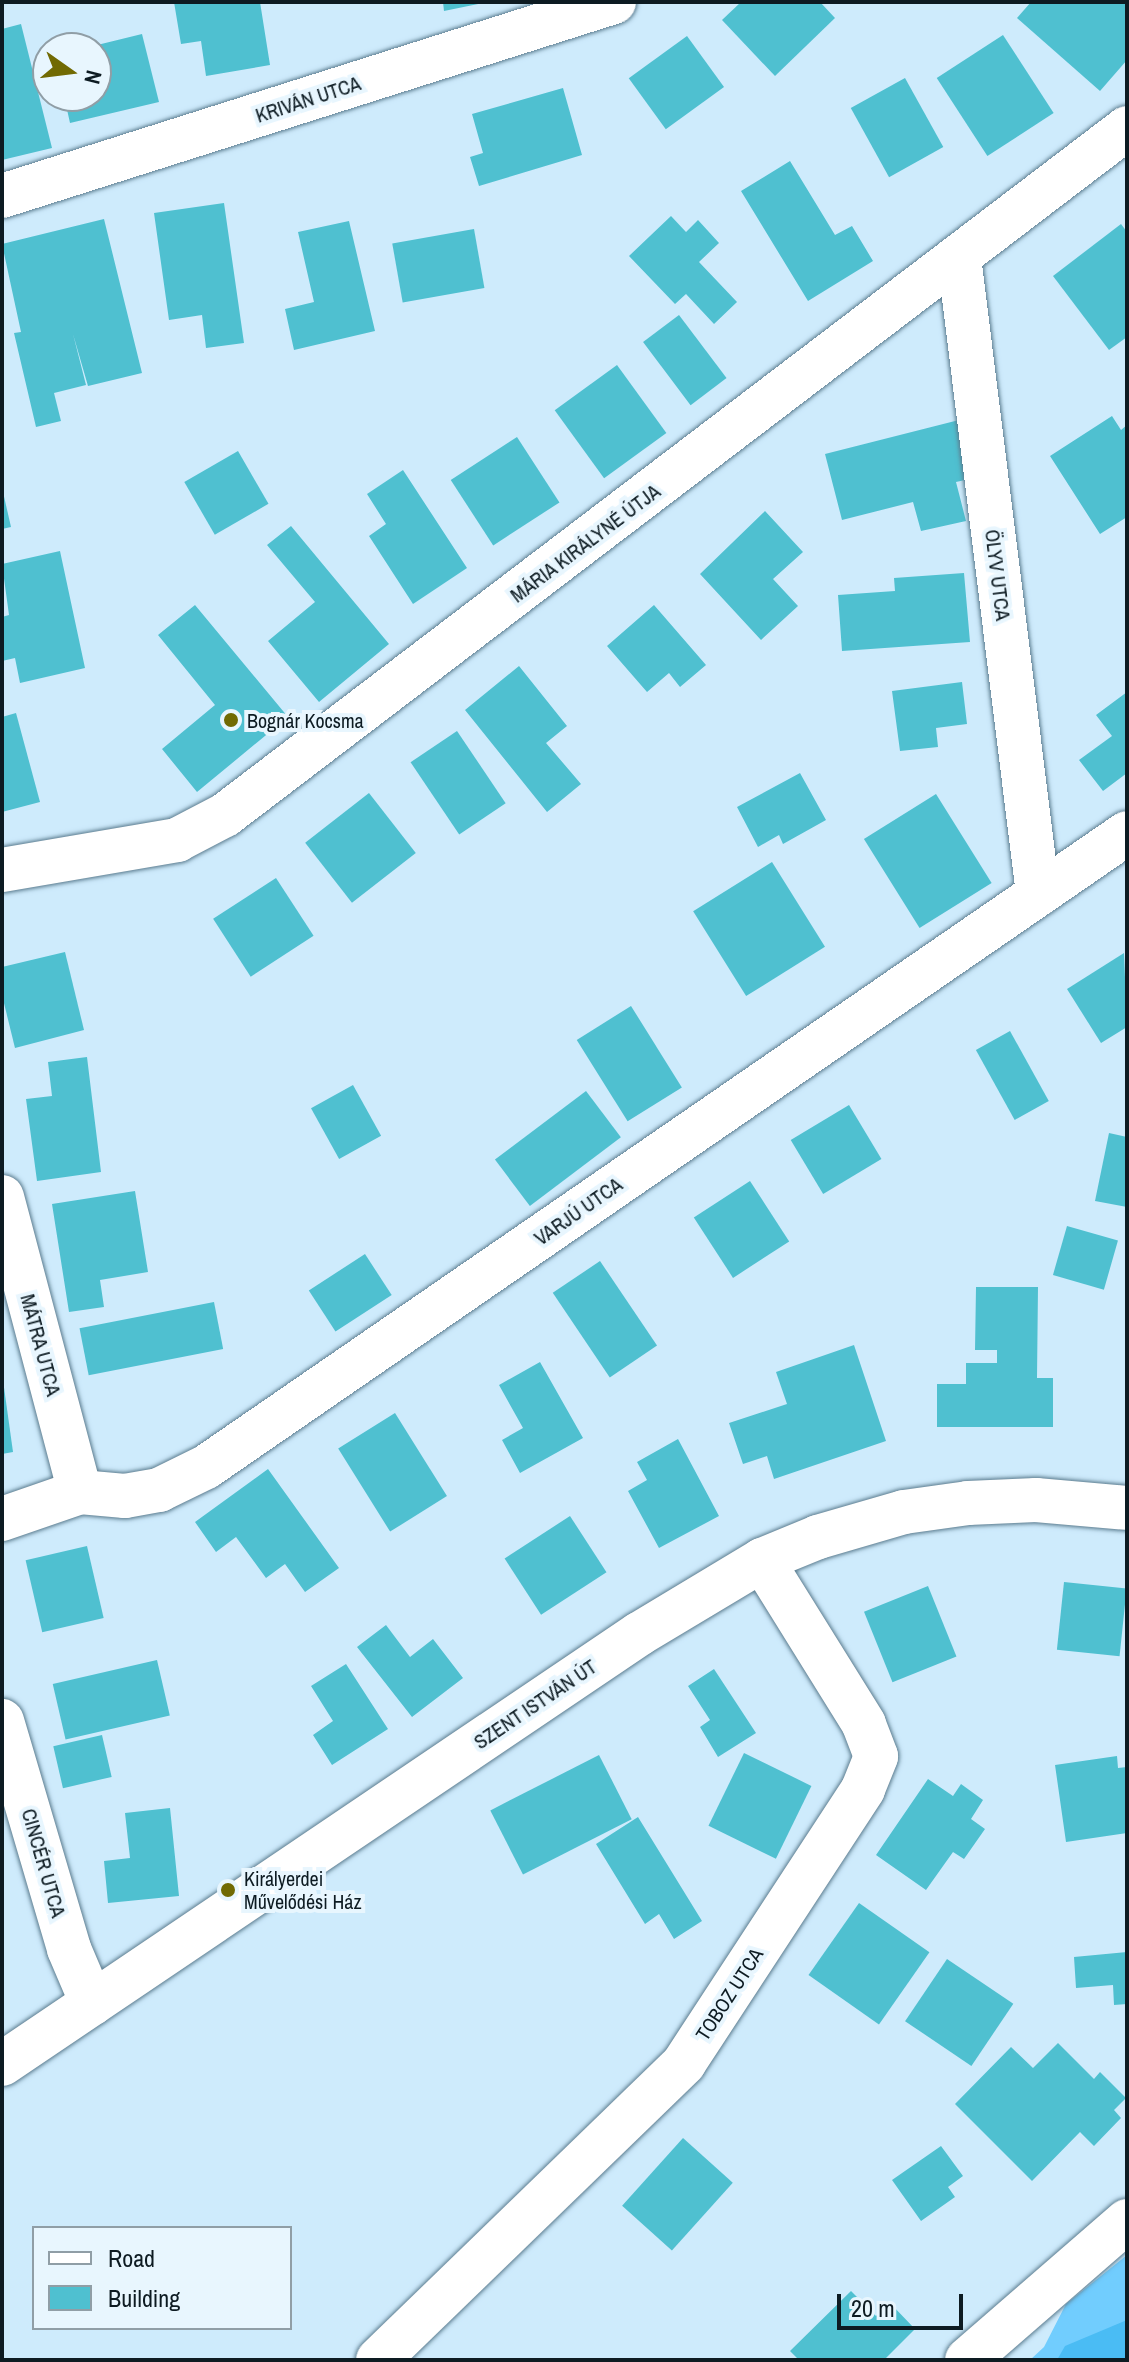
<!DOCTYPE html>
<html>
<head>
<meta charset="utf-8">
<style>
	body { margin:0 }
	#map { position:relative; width:1129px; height:2362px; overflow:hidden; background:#ceebfc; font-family:"Archivo Narrow",sans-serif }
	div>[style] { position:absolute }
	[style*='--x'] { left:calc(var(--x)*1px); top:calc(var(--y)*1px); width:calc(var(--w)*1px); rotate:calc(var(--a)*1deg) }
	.green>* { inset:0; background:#71cdfe }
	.forest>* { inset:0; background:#4abcf4 }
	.building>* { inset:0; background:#4fc0d0; transform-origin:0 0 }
	.roads { filter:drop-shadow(0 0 2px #5b7c8f) drop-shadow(0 0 2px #5b7c8f) }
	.minor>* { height:44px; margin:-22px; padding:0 22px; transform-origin:22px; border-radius:22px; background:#fff }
	.dots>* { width:22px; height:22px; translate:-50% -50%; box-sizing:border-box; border:4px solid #e8f6fe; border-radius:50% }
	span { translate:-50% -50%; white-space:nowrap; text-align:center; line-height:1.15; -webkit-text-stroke:8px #e8f6fe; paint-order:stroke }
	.street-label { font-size:20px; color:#0d1b22 }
	.poi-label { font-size:20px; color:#0d1b22 }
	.left { translate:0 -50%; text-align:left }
	.frame { position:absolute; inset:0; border:4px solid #0d1b22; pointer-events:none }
	.legend { position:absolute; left:32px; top:2226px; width:260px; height:104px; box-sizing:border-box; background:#e8f6fe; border:2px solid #909ea6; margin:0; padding:10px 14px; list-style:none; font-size:24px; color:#0d1b22 }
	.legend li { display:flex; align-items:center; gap:16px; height:40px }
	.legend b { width:40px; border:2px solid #909ea6 }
	.north { position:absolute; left:32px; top:32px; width:80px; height:80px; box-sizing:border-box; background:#e8f6fe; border:2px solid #909ea6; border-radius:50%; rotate:104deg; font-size:22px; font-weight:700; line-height:32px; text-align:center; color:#0d1b22 }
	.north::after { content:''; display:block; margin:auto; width:28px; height:36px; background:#716a03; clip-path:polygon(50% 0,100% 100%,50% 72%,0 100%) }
	.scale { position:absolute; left:837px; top:2294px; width:126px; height:36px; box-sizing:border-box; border:4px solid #0d1b22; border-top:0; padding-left:10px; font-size:24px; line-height:28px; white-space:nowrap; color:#0d1b22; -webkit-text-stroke:6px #e8f6fe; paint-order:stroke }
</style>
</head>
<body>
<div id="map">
	<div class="green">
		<i style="clip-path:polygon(1127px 2255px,1127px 2360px,1030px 2360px,1044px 2347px,1066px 2304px)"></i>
	</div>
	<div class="forest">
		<i style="clip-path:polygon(1127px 2320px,1127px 2360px,1057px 2360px,1065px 2346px)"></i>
	</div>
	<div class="building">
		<i style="clip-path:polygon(174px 2px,260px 2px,270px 65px,206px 76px,201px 41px,181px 44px)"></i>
		<i style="clip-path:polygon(443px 2px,483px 2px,483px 3px,444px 11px)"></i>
		<i style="clip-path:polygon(741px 2px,820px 2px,835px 18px,775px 76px,722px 20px)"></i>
		<i style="clip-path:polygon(1031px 2px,1127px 2px,1127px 60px,1100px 91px,1017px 18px)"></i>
		<i style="clip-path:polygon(21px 24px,52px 148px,2px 160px,2px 29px)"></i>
		<i style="clip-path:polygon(142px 34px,159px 102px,70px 123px,64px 96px,96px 96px,96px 48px,89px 47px)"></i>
		<i style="left:1003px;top:35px;width:93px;height:79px;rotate:57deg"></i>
		<i style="left:687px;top:36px;width:63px;height:72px;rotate:54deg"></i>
		<i style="left:905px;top:78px;width:79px;height:62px;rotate:61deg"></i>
		<i style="clip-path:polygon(563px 88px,582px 155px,479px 186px,470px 157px,483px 153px,472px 114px)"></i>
		<i style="clip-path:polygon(790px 161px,835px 235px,852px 226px,873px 261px,808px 301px,741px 191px)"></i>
		<i style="clip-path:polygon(224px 203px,244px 343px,206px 348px,202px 315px,169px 320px,154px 213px)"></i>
		<i style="clip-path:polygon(671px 216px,686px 232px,698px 220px,719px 243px,699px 262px,737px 302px,714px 324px,686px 294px,675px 304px,629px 256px)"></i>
		<i style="clip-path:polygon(104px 219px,142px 373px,88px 386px,73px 334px,86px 385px,54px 393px,61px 421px,36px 427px,14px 333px,21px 332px,2px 244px)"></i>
		<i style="clip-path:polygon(349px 221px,375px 331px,294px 350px,285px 309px,314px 302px,298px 232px)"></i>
		<i style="clip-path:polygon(1121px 224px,1127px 232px,1127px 337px,1109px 350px,1053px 276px)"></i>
		<i style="left:474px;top:229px;width:60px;height:83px;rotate:80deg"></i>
		<i style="left:679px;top:315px;width:79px;height:45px;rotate:53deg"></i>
		<i style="left:617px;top:365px;width:84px;height:77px;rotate:54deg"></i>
		<i style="clip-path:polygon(1112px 416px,1121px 430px,1127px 425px,1127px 517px,1100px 534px,1050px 456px)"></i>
		<i style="clip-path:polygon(959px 420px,974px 478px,956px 482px,966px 521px,921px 531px,913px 502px,842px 520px,825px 454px)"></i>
		<i style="left:517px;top:437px;width:78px;height:79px;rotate:57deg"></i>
		<i style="left:238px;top:451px;width:61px;height:62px;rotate:60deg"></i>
		<i style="clip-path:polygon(403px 470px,467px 568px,413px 604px,369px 536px,386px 524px,367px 494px)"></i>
		<i style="clip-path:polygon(3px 492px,11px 527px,2px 529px,2px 493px)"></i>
		<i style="clip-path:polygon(765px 511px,803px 552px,773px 579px,798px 606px,761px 640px,700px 574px)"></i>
		<i style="clip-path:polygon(291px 526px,389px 644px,319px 702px,268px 641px,315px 602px,267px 545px)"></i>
		<i style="clip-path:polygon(60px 551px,85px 668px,20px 683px,15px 658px,2px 661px,2px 617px,9px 615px,2px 564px)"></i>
		<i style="clip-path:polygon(964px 573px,970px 642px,842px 651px,838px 595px,895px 591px,894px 578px)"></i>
		<i style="clip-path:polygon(195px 605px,288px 717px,197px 792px,162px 749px,215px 705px,158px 635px)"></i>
		<i style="clip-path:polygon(654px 605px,706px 665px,680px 687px,669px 673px,647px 692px,607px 646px)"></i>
		<i style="clip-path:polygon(519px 666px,567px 726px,546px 743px,581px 784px,547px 812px,465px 710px)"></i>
		<i style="clip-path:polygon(962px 682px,967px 724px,936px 728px,938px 747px,900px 751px,892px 691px)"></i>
		<i style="clip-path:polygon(1127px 692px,1127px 773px,1103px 791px,1079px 760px,1112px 736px,1096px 715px)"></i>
		<i style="clip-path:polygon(16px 713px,40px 802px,2px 812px,2px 717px)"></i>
		<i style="left:457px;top:731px;width:87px;height:56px;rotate:56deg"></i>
		<i style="clip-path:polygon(800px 773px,826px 820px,783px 844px,779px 835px,758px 847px,737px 807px)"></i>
		<i style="left:369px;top:793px;width:76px;height:81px;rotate:52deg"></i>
		<i style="left:936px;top:794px;width:105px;height:85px;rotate:58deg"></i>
		<i style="left:772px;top:862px;width:100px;height:93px;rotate:58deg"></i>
		<i style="left:276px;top:878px;width:69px;height:75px;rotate:57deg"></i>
		<i style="clip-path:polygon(65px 952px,84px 1030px,15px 1048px,2px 995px,2px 967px)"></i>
		<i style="clip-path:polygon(1124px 953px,1127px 1027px,1101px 1043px,1067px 989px)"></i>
		<i style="left:631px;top:1006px;width:96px;height:64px;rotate:58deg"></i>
		<i style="left:1010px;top:1031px;width:80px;height:39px;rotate:61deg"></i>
		<i style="clip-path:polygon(87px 1057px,101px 1172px,37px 1181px,26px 1099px,52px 1096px,48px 1062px)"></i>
		<i style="left:353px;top:1085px;width:58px;height:48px;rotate:61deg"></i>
		<i style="left:586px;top:1091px;width:58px;height:114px;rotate:53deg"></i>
		<i style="left:849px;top:1105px;width:63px;height:68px;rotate:59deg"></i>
		<i style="clip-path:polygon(1109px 1133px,1127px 1137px,1127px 1207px,1095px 1201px)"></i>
		<i style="left:750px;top:1181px;width:72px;height:67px;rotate:57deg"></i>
		<i style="clip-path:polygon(135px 1191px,148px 1272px,100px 1280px,104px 1307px,69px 1312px,52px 1204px)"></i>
		<i style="left:1067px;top:1226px;width:53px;height:51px;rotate:16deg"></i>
		<i style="left:365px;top:1254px;width:49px;height:67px;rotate:57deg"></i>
		<i style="left:600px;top:1261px;width:102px;height:57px;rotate:56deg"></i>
		<i style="clip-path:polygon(976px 1287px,1038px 1287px,1037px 1378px,1053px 1378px,1053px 1427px,937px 1427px,937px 1384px,966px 1384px,966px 1363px,997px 1363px,997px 1350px,975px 1350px)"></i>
		<i style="left:214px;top:1302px;width:48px;height:137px;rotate:79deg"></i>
		<i style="clip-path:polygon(854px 1345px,886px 1441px,774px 1479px,767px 1456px,743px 1464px,729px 1423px,787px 1404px,776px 1372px)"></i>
		<i style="clip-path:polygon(540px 1362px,583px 1438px,520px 1473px,502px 1440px,523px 1428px,499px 1385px)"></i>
		<i style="clip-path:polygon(2px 1373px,13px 1452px,2px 1454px)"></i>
		<i style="left:395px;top:1413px;width:98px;height:67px;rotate:58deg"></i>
		<i style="clip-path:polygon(678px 1439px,719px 1516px,659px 1548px,628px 1491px,647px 1480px,637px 1462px)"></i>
		<i style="clip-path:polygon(268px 1469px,339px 1568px,305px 1592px,285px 1564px,266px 1578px,236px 1537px,216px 1552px,195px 1522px)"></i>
		<i style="left:570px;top:1516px;width:67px;height:78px;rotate:57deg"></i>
		<i style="left:87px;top:1546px;width:74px;height:63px;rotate:77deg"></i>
		<i style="left:1064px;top:1582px;width:63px;height:68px;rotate:6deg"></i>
		<i style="left:928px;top:1586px;width:76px;height:69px;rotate:68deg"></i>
		<i style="clip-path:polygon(386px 1625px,410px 1657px,433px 1639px,463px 1678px,412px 1717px,357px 1647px)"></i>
		<i style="left:157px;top:1660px;width:57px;height:107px;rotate:77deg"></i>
		<i style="clip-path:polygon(346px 1664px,388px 1729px,332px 1765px,313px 1735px,333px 1721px,311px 1686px)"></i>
		<i style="clip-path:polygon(714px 1669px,756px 1733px,718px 1757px,700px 1727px,710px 1720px,688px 1686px)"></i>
		<i style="left:102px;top:1735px;width:43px;height:50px;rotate:77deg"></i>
		<i style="left:744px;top:1753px;width:75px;height:81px;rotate:26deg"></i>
		<i style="left:599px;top:1755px;width:72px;height:122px;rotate:63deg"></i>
		<i style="clip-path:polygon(1117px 1756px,1118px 1768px,1127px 1767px,1127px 1833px,1066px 1842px,1055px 1765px)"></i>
		<i style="clip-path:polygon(928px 1779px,953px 1796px,961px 1784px,983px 1800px,971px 1819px,985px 1829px,964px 1859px,953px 1852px,926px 1890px,876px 1855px)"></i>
		<i style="clip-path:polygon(170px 1808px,179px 1896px,108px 1903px,104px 1861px,130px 1858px,125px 1813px)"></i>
		<i style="clip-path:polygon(638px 1817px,702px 1921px,674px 1939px,659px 1914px,645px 1924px,596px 1844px)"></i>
		<i style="left:859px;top:1903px;width:86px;height:88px;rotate:35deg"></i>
		<i style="clip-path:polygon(1127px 1952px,1127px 2004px,1114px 2005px,1113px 1985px,1076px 1988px,1074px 1957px)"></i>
		<i style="left:947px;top:1959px;width:80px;height:75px;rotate:34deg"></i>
		<i style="clip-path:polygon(1058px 2043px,1094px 2079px,1100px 2072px,1126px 2098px,1114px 2110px,1121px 2118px,1094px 2146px,1080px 2132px,1032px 2181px,955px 2104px,1011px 2047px,1033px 2068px)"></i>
		<i style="left:683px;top:2138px;width:67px;height:91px;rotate:42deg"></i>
		<i style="clip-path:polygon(941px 2146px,963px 2176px,948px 2187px,955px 2197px,921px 2221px,892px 2180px)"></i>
		<i style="clip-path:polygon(851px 2291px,876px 2316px,890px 2303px,915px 2329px,884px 2360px,799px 2360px,790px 2351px)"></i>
	</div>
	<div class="roads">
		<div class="minor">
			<i style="--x:2;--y:196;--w:642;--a:-17.59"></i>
			<i style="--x:959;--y:257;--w:642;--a:82.93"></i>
			<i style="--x:2;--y:870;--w:178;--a:-9.7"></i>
			<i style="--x:177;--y:840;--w:54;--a:-27.5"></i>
			<i style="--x:225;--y:815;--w:1134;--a:-37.29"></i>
			<i style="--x:2;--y:1197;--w:305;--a:75.2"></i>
			<i style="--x:2;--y:1519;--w:83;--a:-19.1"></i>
			<i style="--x:80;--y:1492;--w:45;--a:5.1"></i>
			<i style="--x:125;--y:1496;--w:35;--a:-10"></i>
			<i style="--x:159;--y:1490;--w:52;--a:-26.1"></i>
			<i style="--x:206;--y:1467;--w:1118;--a:-34.54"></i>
			<i style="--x:2;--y:1721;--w:238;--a:73.6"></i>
			<i style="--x:69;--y:1949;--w:59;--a:66.9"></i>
			<i style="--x:2;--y:2064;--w:769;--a:-34.02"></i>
			<i style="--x:639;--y:1634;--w:144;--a:-31"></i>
			<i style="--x:762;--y:1560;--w:61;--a:-22.3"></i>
			<i style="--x:818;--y:1537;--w:90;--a:-16.2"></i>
			<i style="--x:904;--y:1512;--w:65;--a:-8"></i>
			<i style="--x:968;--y:1503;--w:68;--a:-2.5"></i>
			<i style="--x:1036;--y:1500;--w:91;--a:5"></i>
			<i style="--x:378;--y:2360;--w:426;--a:-44.1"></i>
			<i style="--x:684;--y:2063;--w:327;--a:-56.8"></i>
			<i style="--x:863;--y:1789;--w:35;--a:-68"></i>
			<i style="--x:876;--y:1756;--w:34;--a:-111"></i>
			<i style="--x:864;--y:1724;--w:193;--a:-121.9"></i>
			<i style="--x:967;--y:2360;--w:212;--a:-41"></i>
		</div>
	</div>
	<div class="dots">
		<i style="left:231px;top:720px;background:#716a03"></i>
		<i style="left:228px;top:1890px;background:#716a03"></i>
	</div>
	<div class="street-label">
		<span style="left:308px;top:99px;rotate:-18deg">KRIVÁN UTCA</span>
		<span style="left:585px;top:543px;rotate:-37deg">MÁRIA KIRÁLYNÉ ÚTJA</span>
		<span style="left:998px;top:575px;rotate:83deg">ÖLYV UTCA</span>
		<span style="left:578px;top:1211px;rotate:-35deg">VARJÚ UTCA</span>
		<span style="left:41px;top:1345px;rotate:75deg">MÁTRA UTCA</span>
		<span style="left:535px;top:1704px;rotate:-34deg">SZENT ISTVÁN ÚT</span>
		<span style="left:44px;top:1863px;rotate:74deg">CINCÉR UTCA</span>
		<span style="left:729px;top:1994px;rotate:-57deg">TOBOZ UTCA</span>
	</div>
	<div class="poi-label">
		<span class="left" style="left:247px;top:720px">Bognár Kocsma</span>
		<span class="left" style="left:244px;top:1890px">Királyerdei<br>Művelődési Ház</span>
	</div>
	<div class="frame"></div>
	<ul class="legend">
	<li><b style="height:10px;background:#fff"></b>Road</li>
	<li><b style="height:22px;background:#4fc0d0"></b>Building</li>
	</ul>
	<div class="north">N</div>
	<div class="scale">20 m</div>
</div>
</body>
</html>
